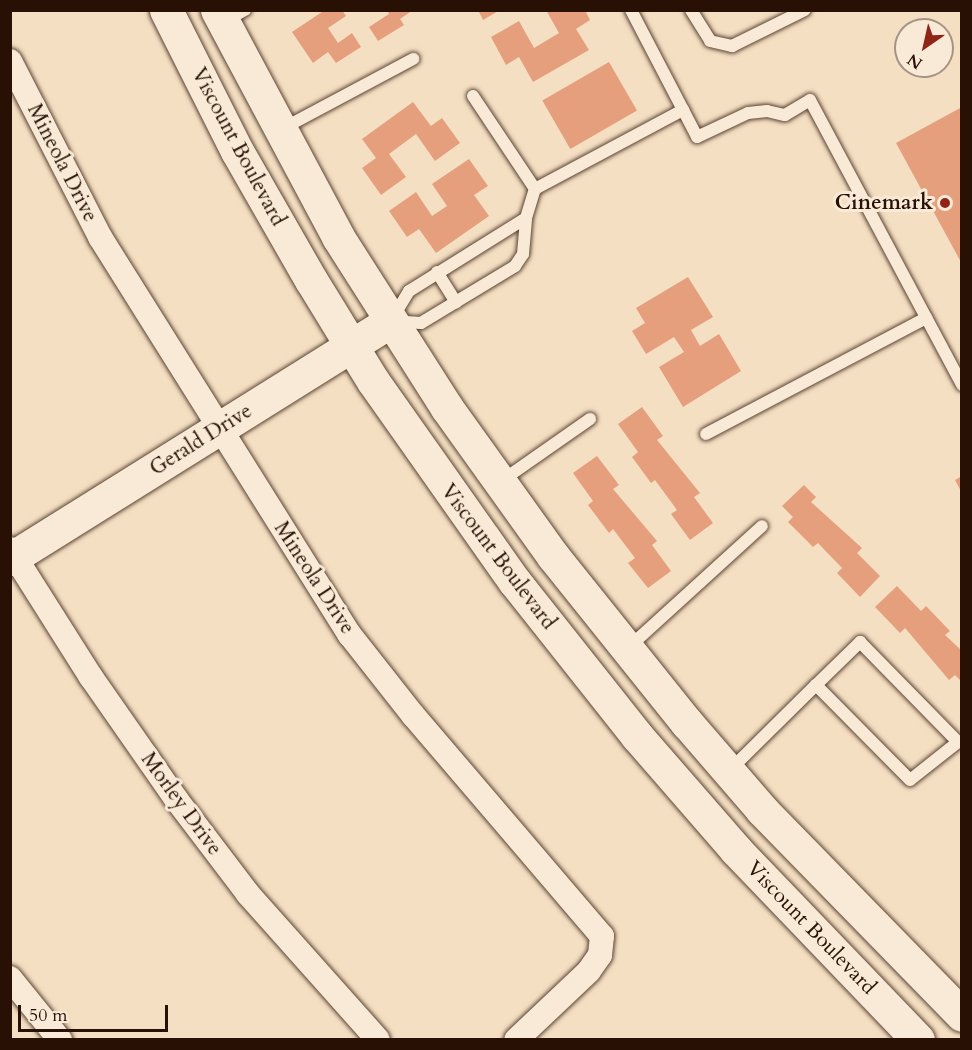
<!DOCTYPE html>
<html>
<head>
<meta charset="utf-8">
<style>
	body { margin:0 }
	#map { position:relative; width:972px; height:1050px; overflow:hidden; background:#f5dfc2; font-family:Cardo,serif }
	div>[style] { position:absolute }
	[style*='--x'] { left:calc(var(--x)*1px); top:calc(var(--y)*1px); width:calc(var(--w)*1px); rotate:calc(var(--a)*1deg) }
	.building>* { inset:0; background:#e59f7d; transform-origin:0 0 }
	.roads { filter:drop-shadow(0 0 2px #5b4434) drop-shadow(0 0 2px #5b4434) }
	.lane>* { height:12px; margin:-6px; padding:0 6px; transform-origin:6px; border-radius:6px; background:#f8ead7 }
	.street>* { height:24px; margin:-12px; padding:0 12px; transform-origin:12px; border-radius:12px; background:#f8ead7 }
	.secondary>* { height:33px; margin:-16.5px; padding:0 16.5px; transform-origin:16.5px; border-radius:16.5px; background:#f8ead7 }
	.dots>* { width:16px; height:16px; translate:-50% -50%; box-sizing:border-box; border:3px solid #f8ead7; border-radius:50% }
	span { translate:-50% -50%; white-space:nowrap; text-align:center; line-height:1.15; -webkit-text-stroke:6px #f8ead7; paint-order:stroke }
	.street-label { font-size:21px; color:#281004 }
	.poi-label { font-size:21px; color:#281004; font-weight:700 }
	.right { translate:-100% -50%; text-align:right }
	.frame { position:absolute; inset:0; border:12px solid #281004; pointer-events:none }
	.north { position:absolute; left:894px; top:18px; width:60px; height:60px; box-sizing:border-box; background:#f8ead7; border:2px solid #a59383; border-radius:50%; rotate:214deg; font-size:16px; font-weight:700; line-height:24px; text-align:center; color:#281004 }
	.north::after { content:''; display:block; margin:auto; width:21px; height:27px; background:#8f2418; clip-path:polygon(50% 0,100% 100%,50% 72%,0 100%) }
	.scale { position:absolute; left:18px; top:1005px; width:150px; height:27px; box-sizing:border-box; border:3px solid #281004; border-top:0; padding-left:8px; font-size:18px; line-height:21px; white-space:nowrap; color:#281004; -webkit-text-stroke:4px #f8ead7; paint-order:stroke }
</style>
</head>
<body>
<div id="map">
	<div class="building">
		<i style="clip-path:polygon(325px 10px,342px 10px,346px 16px,328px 28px,338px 43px,352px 33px,361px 47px,336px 63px,328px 52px,313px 63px,292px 32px)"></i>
		<i style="clip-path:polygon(387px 10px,413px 10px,400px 19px,404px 25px,378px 41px,369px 27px,389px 14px)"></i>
		<i style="clip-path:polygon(478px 10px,500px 10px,483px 20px)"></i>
		<i style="clip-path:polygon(546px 10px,585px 10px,590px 20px,576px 29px,589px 50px,533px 82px,519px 57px,506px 65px,491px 37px,519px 21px,534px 48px,559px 33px)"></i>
		<i style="left:609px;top:62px;width:56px;height:77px;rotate:60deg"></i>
		<i style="clip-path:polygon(413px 102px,431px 126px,442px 118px,460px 143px,435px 161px,416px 134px,389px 154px,406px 177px,381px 195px,362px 168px,376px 158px,362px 139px)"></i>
		<i style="clip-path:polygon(962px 107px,962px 264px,896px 143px)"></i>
		<i style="clip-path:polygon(469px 159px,488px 186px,474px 195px,489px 216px,436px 253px,419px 229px,407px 237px,389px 211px,416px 192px,432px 216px,447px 206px,432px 184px)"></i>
		<i style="clip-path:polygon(688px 277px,713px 317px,691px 330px,700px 346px,719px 334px,741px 371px,683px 407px,659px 367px,684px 352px,674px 337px,646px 354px,632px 331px,645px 323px,636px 308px)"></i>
		<i style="clip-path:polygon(642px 407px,663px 436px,657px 440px,700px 493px,694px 497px,713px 523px,690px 540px,671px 514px,677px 510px,655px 480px,651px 483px,632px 457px,638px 452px,618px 424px)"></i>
		<i style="clip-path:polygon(597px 456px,619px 485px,613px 489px,657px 541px,652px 545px,671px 571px,648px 588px,628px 563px,635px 558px,613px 529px,609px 533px,588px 505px,593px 501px,573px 473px)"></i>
		<i style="clip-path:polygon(962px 476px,962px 493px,955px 480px)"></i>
		<i style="clip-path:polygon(804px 485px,816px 497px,811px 502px,862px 548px,857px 553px,880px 576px,860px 597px,837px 573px,842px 568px,818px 543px,813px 547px,788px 522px,793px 517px,782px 506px)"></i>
		<i style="clip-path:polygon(897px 586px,921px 611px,926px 606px,950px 631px,945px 635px,962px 651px,962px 682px,955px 675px,949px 680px,905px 628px,900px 633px,875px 607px)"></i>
	</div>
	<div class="roads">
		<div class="lane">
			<i style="--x:631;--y:10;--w:143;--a:62.5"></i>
			<i style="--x:697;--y:137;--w:56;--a:-25.2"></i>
			<i style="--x:748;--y:113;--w:19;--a:-6"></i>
			<i style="--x:767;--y:111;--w:18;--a:13"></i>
			<i style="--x:785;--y:115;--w:29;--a:-31"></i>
			<i style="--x:810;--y:100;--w:323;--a:61.9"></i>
			<i style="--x:691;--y:10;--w:36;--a:58"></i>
			<i style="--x:710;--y:41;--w:23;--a:13"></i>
			<i style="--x:732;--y:46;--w:81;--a:-26.3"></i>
			<i style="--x:225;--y:21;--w:23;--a:-29"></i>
			<i style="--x:473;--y:96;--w:112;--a:56.3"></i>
			<i style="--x:282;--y:129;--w:149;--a:-28.1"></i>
			<i style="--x:526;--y:218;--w:138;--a:148"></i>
			<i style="--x:409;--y:291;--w:35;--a:121"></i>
			<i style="--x:391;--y:321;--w:30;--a:4"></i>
			<i style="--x:421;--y:323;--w:110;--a:-31.2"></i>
			<i style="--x:515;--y:266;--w:14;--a:-56"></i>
			<i style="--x:523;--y:254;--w:36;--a:-85"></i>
			<i style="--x:526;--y:218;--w:30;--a:-73"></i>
			<i style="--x:535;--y:189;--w:168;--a:-28.1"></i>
			<i style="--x:437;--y:272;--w:36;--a:58"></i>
			<i style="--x:706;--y:434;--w:249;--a:-27.8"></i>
			<i style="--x:500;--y:482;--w:110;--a:-35"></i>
			<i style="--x:628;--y:648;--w:181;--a:-42.3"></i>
			<i style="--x:730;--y:770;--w:121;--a:-44.7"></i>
			<i style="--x:816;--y:685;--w:62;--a:-44.3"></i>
			<i style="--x:860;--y:642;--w:140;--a:45.6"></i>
			<i style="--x:958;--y:742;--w:61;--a:141.6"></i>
			<i style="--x:910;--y:780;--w:134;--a:-134.7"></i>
		</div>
		<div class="street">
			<i style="--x:10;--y:61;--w:198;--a:62.9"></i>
			<i style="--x:100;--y:237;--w:470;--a:57.9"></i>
			<i style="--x:350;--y:635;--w:102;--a:51.8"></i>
			<i style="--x:413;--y:715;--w:291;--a:49.5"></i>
			<i style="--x:602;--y:936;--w:19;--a:96"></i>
			<i style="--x:600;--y:955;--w:19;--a:125"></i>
			<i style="--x:589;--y:971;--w:100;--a:136.6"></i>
			<i style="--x:10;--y:549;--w:151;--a:57.7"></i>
			<i style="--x:91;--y:677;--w:149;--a:55.1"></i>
			<i style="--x:176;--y:799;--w:119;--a:52.8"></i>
			<i style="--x:248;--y:894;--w:195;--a:48.3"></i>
			<i style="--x:10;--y:978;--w:80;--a:51.1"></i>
		</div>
		<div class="secondary">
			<i style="--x:166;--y:10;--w:158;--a:63.3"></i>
			<i style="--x:237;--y:151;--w:149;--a:60.2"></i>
			<i style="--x:311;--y:280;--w:119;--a:58.5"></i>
			<i style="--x:373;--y:381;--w:246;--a:54.8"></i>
			<i style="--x:515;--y:582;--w:196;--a:51.6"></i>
			<i style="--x:637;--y:736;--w:151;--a:49"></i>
			<i style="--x:736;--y:850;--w:263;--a:46.2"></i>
			<i style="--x:217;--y:10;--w:257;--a:61.9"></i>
			<i style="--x:338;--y:237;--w:203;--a:57.5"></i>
			<i style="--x:447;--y:408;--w:182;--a:54.4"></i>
			<i style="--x:553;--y:556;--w:214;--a:51.3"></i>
			<i style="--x:687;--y:723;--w:115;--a:49.2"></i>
			<i style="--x:762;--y:810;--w:286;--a:45.7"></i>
			<i style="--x:10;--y:559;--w:449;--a:-32"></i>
		</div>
	</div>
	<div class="dots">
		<i style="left:945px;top:203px;background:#8f2418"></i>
	</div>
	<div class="street-label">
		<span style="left:238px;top:147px;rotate:62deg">Viscount Boulevard</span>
		<span style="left:62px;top:163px;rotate:63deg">Mineola Drive</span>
		<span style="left:201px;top:440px;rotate:-32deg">Gerald Drive</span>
		<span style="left:498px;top:557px;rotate:53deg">Viscount Boulevard</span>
		<span style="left:314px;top:578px;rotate:57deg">Mineola Drive</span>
		<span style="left:181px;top:804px;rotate:54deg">Morley Drive</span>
		<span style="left:811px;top:928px;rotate:46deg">Viscount Boulevard</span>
	</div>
	<div class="poi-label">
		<span class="right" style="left:933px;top:203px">Cinemark</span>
	</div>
	<div class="frame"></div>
	<div class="north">N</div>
	<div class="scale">50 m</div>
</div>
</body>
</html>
